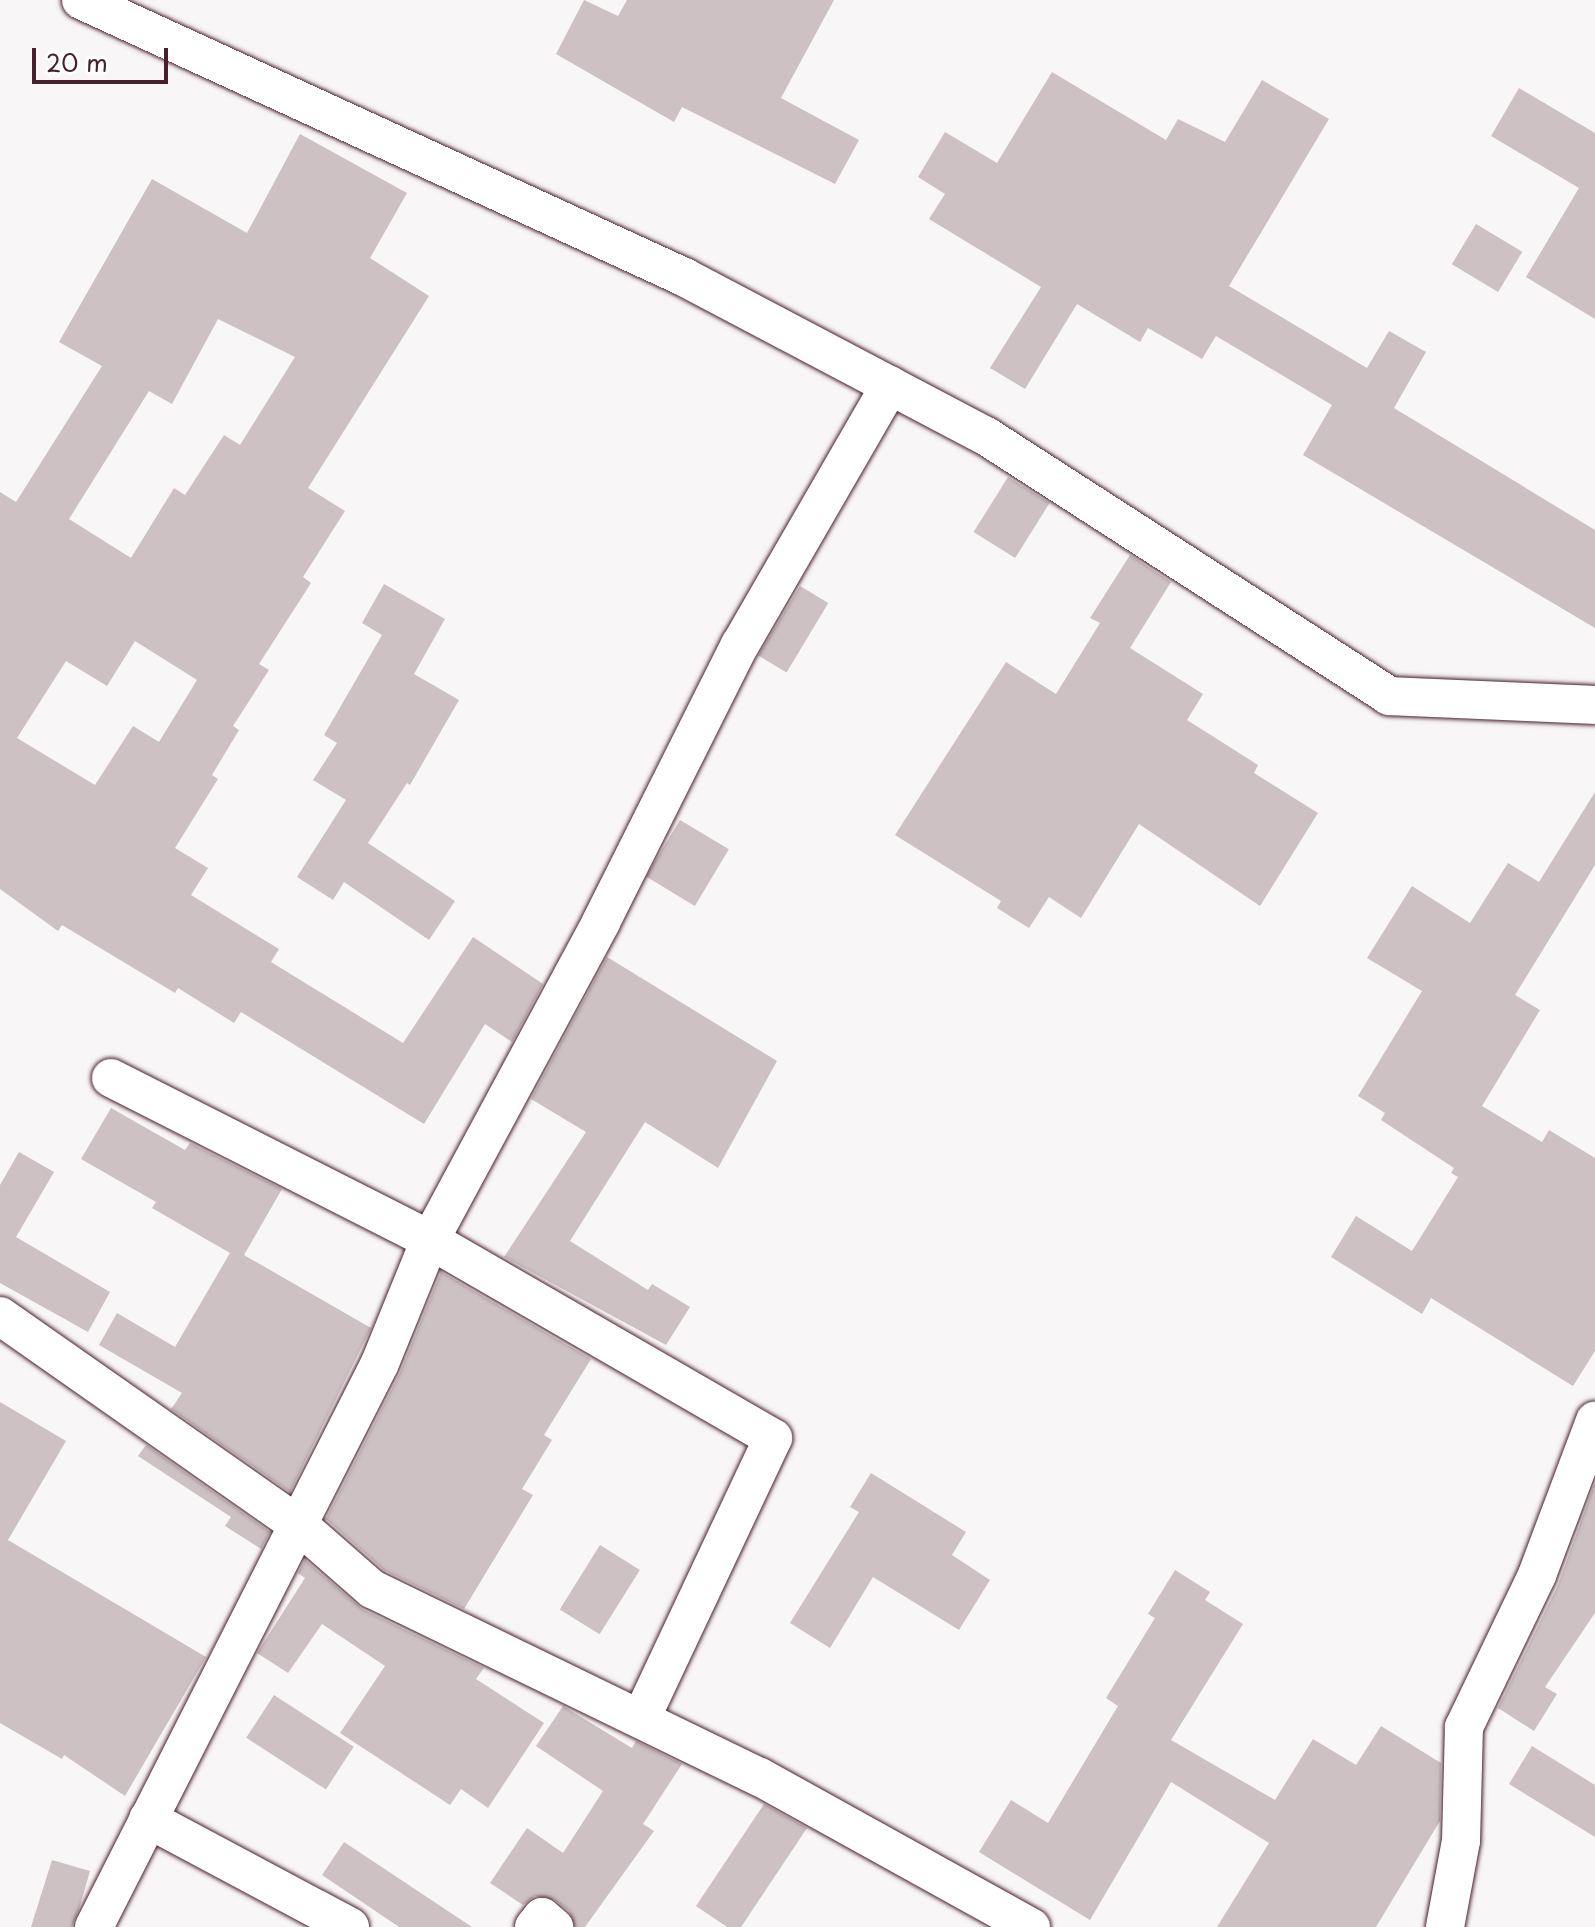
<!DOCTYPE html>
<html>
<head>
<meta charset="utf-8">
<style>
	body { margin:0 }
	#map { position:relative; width:1595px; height:1927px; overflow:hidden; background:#f8f6f7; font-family:"Playpen Sans",sans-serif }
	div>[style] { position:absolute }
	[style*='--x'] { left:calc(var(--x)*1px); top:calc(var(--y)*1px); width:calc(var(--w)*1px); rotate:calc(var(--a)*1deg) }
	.building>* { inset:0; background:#cdc1c4; transform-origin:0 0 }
	.roads { filter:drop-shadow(0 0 2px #4a1f2b) drop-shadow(0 0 2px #4a1f2b) }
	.street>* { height:38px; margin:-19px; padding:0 19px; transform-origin:19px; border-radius:19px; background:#fff }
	span { translate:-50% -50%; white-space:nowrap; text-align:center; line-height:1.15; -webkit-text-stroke:7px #fff; paint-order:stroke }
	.scale { position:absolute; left:32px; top:48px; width:136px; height:36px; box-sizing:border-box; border:4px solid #4a1f2b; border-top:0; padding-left:10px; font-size:24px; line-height:28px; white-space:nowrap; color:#4a1f2b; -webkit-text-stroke:6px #fff; paint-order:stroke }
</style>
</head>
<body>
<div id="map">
	<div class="building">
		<i style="clip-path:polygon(584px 0,618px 16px,627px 0,834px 0,781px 98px,859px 140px,835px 184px,682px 107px,674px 122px,556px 54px)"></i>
		<i style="clip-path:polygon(1052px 72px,1166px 140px,1178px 119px,1225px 142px,1262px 80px,1329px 119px,1229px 286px,1367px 368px,1389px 331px,1426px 352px,1394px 408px,1595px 530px,1595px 628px,1303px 455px,1332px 405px,1216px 336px,1202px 359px,1148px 328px,1140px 342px,1077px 304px,1025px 389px,990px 368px,1041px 287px,929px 219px,945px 194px,918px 177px,945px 132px,997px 163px)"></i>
		<i style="clip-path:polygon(1519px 88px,1595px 133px,1595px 319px,1526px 277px,1579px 188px,1491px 136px)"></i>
		<i style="clip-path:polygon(evenodd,300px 134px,407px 193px,370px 258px,429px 296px,308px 488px,345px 511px,303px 577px,311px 583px,259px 664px,269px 670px,233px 726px,239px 730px,212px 775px,218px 779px,175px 848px,208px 868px,191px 895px,279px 949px,271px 962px,403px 1043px,473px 937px,543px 984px,512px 1042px,485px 1024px,424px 1124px,241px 1012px,234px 1023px,178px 988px,175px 993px,62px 925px,58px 931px,0 889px,0 492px,16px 502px,102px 366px,59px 342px,152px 179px,247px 233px,300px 134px,218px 319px,295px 357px,240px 445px,224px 435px,185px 495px,174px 488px,131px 558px,69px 519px,149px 391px,172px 404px,218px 319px,300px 134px,135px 641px,197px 680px,159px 742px,133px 726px,95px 785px,17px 738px,66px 661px,107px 686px,135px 641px)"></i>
		<i style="left:1476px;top:224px;width:54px;height:47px;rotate:31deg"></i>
		<i style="left:1008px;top:477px;width:49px;height:65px;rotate:32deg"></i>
		<i style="clip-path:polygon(1130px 555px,1171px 582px,1130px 648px,1203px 694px,1187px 720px,1258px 765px,1254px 773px,1318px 813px,1260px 906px,1139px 824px,1081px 918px,1049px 897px,1029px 928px,997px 908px,1001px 901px,895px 835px,1006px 662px,1056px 694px,1100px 623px,1090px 618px)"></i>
		<i style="clip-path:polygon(384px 584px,445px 619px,414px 674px,459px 700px,410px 785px,407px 783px,368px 843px,455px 901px,429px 940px,344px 882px,333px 900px,297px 877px,346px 800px,313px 780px,337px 743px,324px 735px,382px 635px,362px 623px)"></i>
		<i style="left:800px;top:586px;width:33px;height:81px;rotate:31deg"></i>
		<i style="clip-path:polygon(1595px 792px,1595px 865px,1515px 995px,1540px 1010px,1482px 1106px,1542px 1142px,1549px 1130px,1595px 1158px,1595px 1351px,1573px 1386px,1431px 1298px,1422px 1314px,1331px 1257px,1356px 1216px,1412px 1251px,1458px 1177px,1451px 1173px,1454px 1168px,1381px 1120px,1385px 1113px,1358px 1096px,1422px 991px,1367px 958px,1412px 886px,1470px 923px,1508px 863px,1539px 882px)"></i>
		<i style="left:680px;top:820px;width:57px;height:66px;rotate:31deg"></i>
		<i style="clip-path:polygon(607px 957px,777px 1061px,718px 1168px,645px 1122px,570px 1241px,648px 1290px,652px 1284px,690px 1307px,666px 1345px,504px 1257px,586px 1132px,531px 1099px)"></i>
		<i style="clip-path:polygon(111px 1108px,185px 1150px,190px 1143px,282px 1189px,244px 1255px,371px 1328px,290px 1492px,171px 1409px,182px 1393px,99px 1345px,117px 1313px,175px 1347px,230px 1253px,152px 1208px,156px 1202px,81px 1159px)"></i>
		<i style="clip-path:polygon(19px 1152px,54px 1172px,16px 1237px,110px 1292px,88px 1332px,0 1283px,0 1185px)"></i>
		<i style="clip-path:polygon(441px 1272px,591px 1359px,544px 1435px,552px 1440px,522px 1489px,533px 1495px,464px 1609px,384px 1570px,326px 1519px,400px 1373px)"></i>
		<i style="clip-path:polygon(0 1402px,66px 1441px,8px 1540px,206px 1657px,125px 1796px,64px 1755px,62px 1759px,0 1723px)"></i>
		<i style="clip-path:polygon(146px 1445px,270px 1532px,261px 1549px,225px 1526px,231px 1517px,138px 1456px)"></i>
		<i style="clip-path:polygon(871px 1473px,966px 1532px,952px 1555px,990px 1580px,959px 1630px,873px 1577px,830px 1648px,790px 1623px,859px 1512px,850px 1507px)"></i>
		<i style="clip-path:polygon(1595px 1483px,1595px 1613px,1545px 1687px,1557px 1694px,1534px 1731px,1498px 1708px,1558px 1585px)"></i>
		<i style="left:600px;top:1545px;width:47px;height:76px;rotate:32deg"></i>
		<i style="clip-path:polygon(305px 1560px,362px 1609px,484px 1668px,476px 1679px,544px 1723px,488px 1808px,461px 1789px,450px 1805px,340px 1733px,385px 1666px,322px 1624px,288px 1673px,257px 1653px,305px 1578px,298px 1573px)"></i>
		<i style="clip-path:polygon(1175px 1570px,1210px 1592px,1205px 1600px,1243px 1624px,1171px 1740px,1275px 1800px,1313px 1739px,1356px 1765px,1381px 1726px,1441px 1763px,1440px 1821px,1376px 1927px,1217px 1927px,1269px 1843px,1171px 1782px,1090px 1920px,979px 1852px,1011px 1800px,1048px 1823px,1118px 1706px,1106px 1698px,1155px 1618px,1148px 1614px)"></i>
		<i style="left:274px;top:1695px;width:95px;height:51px;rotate:33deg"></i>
		<i style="clip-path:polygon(563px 1706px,632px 1748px,636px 1741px,682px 1764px,643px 1824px,654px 1831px,585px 1927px,575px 1927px,569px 1911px,555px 1900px,535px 1896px,523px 1905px,490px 1883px,527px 1828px,563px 1853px,603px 1791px,536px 1746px)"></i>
		<i style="clip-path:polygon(1532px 1746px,1595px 1785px,1595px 1837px,1509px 1784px)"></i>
		<i style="clip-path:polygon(764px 1804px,807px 1828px,741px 1927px,727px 1927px,696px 1906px)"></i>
		<i style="clip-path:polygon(344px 1842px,472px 1927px,399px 1927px,322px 1875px)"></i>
		<i style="clip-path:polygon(52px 1860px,90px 1871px,79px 1909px,72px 1927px,31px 1927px)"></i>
	</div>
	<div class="roads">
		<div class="street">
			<i style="--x:81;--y:0;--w:664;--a:24.67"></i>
			<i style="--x:684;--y:277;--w:341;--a:27.8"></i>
			<i style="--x:986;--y:436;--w:480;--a:32.8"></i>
			<i style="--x:1389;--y:696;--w:206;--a:2.5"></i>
			<i style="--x:111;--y:1078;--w:358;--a:26.9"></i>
			<i style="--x:430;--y:1240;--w:396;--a:30"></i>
			<i style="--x:773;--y:1438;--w:308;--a:115.2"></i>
			<i style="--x:0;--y:1316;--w:366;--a:35"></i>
			<i style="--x:300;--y:1526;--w:96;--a:41.2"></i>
			<i style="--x:372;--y:1589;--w:431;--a:25.9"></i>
			<i style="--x:760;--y:1777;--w:310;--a:29"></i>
			<i style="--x:148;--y:1819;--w:229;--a:28.1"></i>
			<i style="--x:94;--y:1927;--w:632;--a:-63.11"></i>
			<i style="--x:380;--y:1363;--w:133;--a:-67.9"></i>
			<i style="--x:430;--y:1240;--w:361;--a:-61.7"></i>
			<i style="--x:601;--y:922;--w:310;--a:-63.4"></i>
			<i style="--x:740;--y:645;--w:300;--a:-60"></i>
			<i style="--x:534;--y:1927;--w:13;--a:-51"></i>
			<i style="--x:542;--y:1917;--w:16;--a:40"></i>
			<i style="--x:1445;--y:1927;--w:87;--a:-79.5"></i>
			<i style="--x:1461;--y:1841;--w:114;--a:-88.5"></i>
			<i style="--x:1464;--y:1727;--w:169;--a:-64.3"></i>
			<i style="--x:1537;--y:1575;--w:165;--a:-69.4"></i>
		</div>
	</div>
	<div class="scale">20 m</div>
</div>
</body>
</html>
